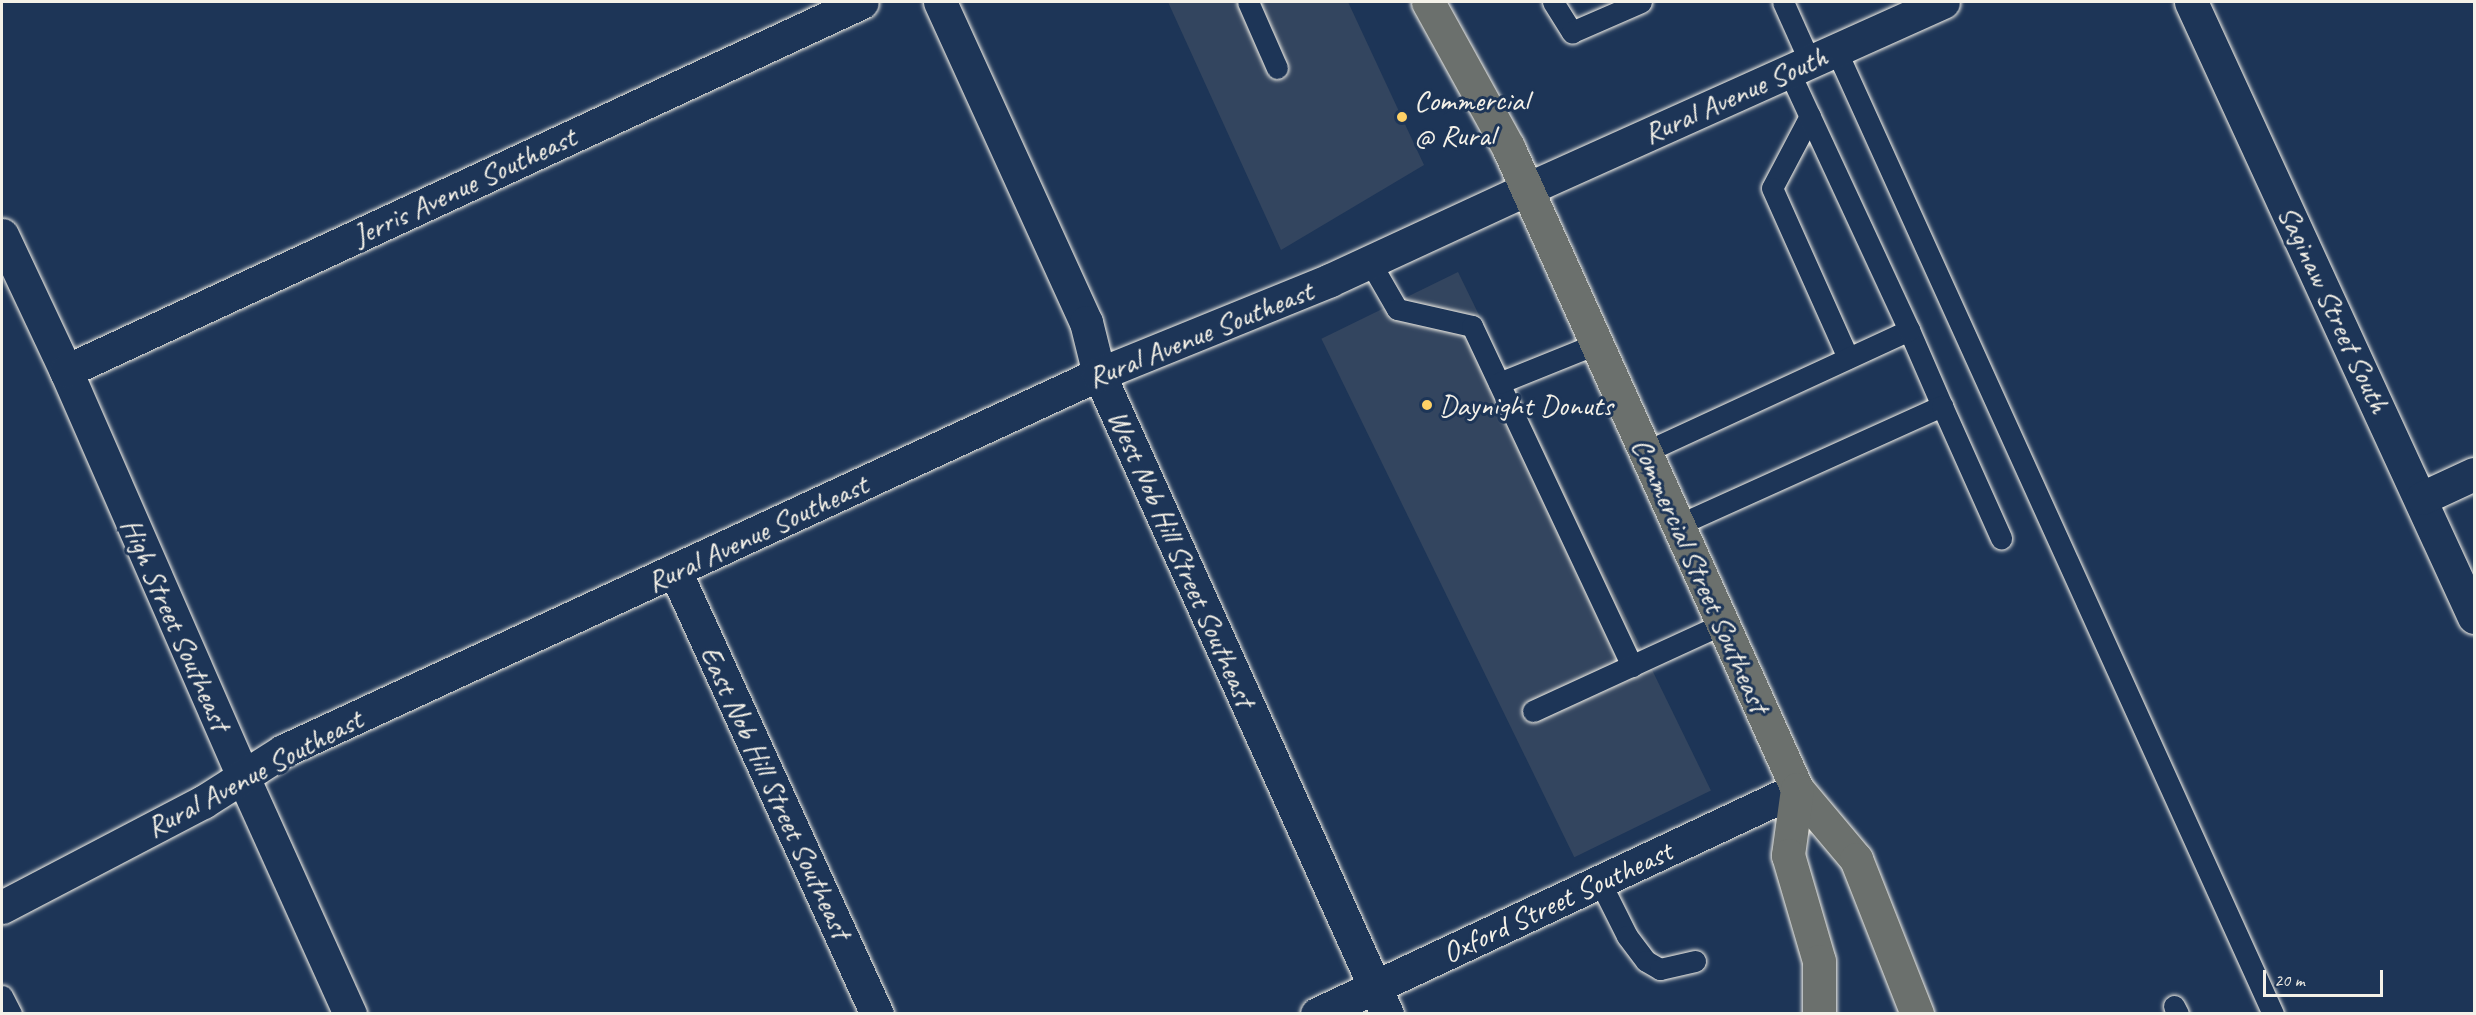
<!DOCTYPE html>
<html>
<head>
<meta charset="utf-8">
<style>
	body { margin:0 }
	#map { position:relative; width:2476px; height:1015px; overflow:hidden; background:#1d3557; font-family:Caveat,sans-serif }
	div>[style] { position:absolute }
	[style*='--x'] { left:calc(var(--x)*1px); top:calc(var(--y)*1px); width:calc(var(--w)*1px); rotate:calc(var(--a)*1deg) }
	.built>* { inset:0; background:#33455f; transform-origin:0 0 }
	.roads { filter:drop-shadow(0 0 2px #f4f1e8) drop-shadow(0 0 2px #f4f1e8) }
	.service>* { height:21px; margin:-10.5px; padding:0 10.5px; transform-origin:10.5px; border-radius:10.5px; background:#1d3557 }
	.minor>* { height:33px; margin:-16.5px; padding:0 16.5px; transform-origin:16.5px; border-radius:16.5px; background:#1d3557 }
	.tertiary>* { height:33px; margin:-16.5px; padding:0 16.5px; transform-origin:16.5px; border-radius:16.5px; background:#1d3557 }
	.primary>* { height:33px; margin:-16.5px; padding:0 16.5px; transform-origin:16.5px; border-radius:16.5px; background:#6b706d }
	.dots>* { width:16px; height:16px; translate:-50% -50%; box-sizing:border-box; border:3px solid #1d3557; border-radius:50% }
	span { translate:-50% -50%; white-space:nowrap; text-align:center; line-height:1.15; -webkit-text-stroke:6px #1d3557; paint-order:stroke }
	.street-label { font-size:30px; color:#f4f1e8 }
	.poi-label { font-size:30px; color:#f4f1e8 }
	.left { translate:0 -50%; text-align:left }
	.frame { position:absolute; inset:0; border:3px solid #f4f1e8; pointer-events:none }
	.scale { position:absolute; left:2263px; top:970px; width:120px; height:27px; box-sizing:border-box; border:3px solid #f4f1e8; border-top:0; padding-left:8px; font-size:18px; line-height:21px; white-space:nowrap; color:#f4f1e8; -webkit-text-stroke:4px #1d3557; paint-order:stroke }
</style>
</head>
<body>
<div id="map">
	<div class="built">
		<i style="clip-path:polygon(1168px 2px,1348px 2px,1424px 165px,1281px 250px)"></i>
		<i style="left:1458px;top:272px;width:577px;height:152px;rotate:64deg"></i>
	</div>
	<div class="roads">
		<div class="service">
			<i style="--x:1248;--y:2;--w:72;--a:66.3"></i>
			<i style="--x:1553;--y:2;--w:36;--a:58"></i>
			<i style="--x:1572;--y:32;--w:75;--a:-23.5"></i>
			<i style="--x:1783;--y:2;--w:66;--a:65.8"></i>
			<i style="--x:1836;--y:50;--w:1058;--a:65.61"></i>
			<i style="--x:1810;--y:116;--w:81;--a:117.8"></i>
			<i style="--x:1772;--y:188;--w:186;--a:65.9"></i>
			<i style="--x:1370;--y:262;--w:54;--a:60.1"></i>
			<i style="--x:1397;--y:309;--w:77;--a:12.8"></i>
			<i style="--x:1472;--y:326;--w:376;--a:64.8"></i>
			<i style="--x:1909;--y:330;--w:83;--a:66.5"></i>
			<i style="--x:1499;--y:383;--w:105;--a:-21.9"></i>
			<i style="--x:1645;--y:452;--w:291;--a:-24.8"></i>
			<i style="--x:1909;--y:330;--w:285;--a:-114.9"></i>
			<i style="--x:1678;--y:525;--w:290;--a:-24.3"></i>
			<i style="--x:1942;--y:406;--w:145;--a:65.9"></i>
			<i style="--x:1533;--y:711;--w:208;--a:-24.7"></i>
			<i style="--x:1600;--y:882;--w:60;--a:63.4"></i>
			<i style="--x:1627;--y:936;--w:31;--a:53"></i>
			<i style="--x:1646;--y:961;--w:16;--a:30"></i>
			<i style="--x:1660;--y:969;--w:36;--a:-13"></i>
			<i style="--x:2;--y:996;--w:20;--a:63"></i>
			<i style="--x:2174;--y:1006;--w:9;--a:63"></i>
		</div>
		<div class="minor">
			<i style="--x:940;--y:2;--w:352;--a:65.5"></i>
			<i style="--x:1086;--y:322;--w:54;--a:76"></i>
			<i style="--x:1099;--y:374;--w:702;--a:65.77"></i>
			<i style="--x:2191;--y:2;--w:677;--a:65.29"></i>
			<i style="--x:1527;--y:189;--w:456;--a:-24.2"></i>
			<i style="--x:2;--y:235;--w:150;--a:64.8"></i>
			<i style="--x:66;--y:371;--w:443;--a:66.4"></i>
			<i style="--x:66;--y:371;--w:877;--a:-24.87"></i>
			<i style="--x:2422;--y:498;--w:57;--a:-24.8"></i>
			<i style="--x:675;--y:571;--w:487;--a:65.5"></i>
			<i style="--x:1317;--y:1014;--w:530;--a:-25.11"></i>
		</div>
		<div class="tertiary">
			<i style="--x:243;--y:777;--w:260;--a:65.7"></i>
			<i style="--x:2;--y:907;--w:227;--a:-27.6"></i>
			<i style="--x:203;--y:802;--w:95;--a:-32.5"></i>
			<i style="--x:283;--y:751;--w:899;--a:-24.8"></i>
			<i style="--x:1099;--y:374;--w:249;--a:-22.1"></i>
			<i style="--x:1330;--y:280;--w:217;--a:-24.8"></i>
		</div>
		<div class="primary">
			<i style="--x:1428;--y:2;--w:166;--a:61.1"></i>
			<i style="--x:1508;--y:147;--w:704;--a:65.76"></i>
			<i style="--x:1797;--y:789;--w:92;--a:49.9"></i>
			<i style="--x:1856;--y:859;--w:167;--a:68.5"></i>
			<i style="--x:1797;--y:789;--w:67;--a:97.8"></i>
			<i style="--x:1788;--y:855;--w:110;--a:73.7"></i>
			<i style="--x:1819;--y:961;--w:53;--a:90"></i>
		</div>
	</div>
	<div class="dots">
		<i style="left:1402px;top:117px;background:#ffd166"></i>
		<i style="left:1427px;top:405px;background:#ffd166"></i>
	</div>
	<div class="street-label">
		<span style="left:1735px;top:95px;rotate:-24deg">Rural Avenue South</span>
		<span style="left:464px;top:186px;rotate:-25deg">Jerris Avenue Southeast</span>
		<span style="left:2334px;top:309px;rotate:65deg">Saginaw Street South</span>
		<span style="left:1200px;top:334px;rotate:-22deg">Rural Avenue Southeast</span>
		<span style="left:757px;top:533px;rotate:-25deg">Rural Avenue Southeast</span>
		<span style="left:1182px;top:558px;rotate:66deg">West Nob Hill Street Southeast</span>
		<span style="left:1701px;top:575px;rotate:66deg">Commercial Street Southeast</span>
		<span style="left:176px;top:624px;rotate:66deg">High Street Southeast</span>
		<span style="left:254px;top:773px;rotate:-28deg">Rural Avenue Southeast</span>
		<span style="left:776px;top:792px;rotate:65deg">East Nob Hill Street Southeast</span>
		<span style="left:1557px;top:902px;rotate:-25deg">Oxford Street Southeast</span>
	</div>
	<div class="poi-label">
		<span class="left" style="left:1414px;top:117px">Commercial<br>@ Rural</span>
		<span class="left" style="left:1439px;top:405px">Daynight Donuts</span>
	</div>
	<div class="frame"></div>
	<div class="scale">20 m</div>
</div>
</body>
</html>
